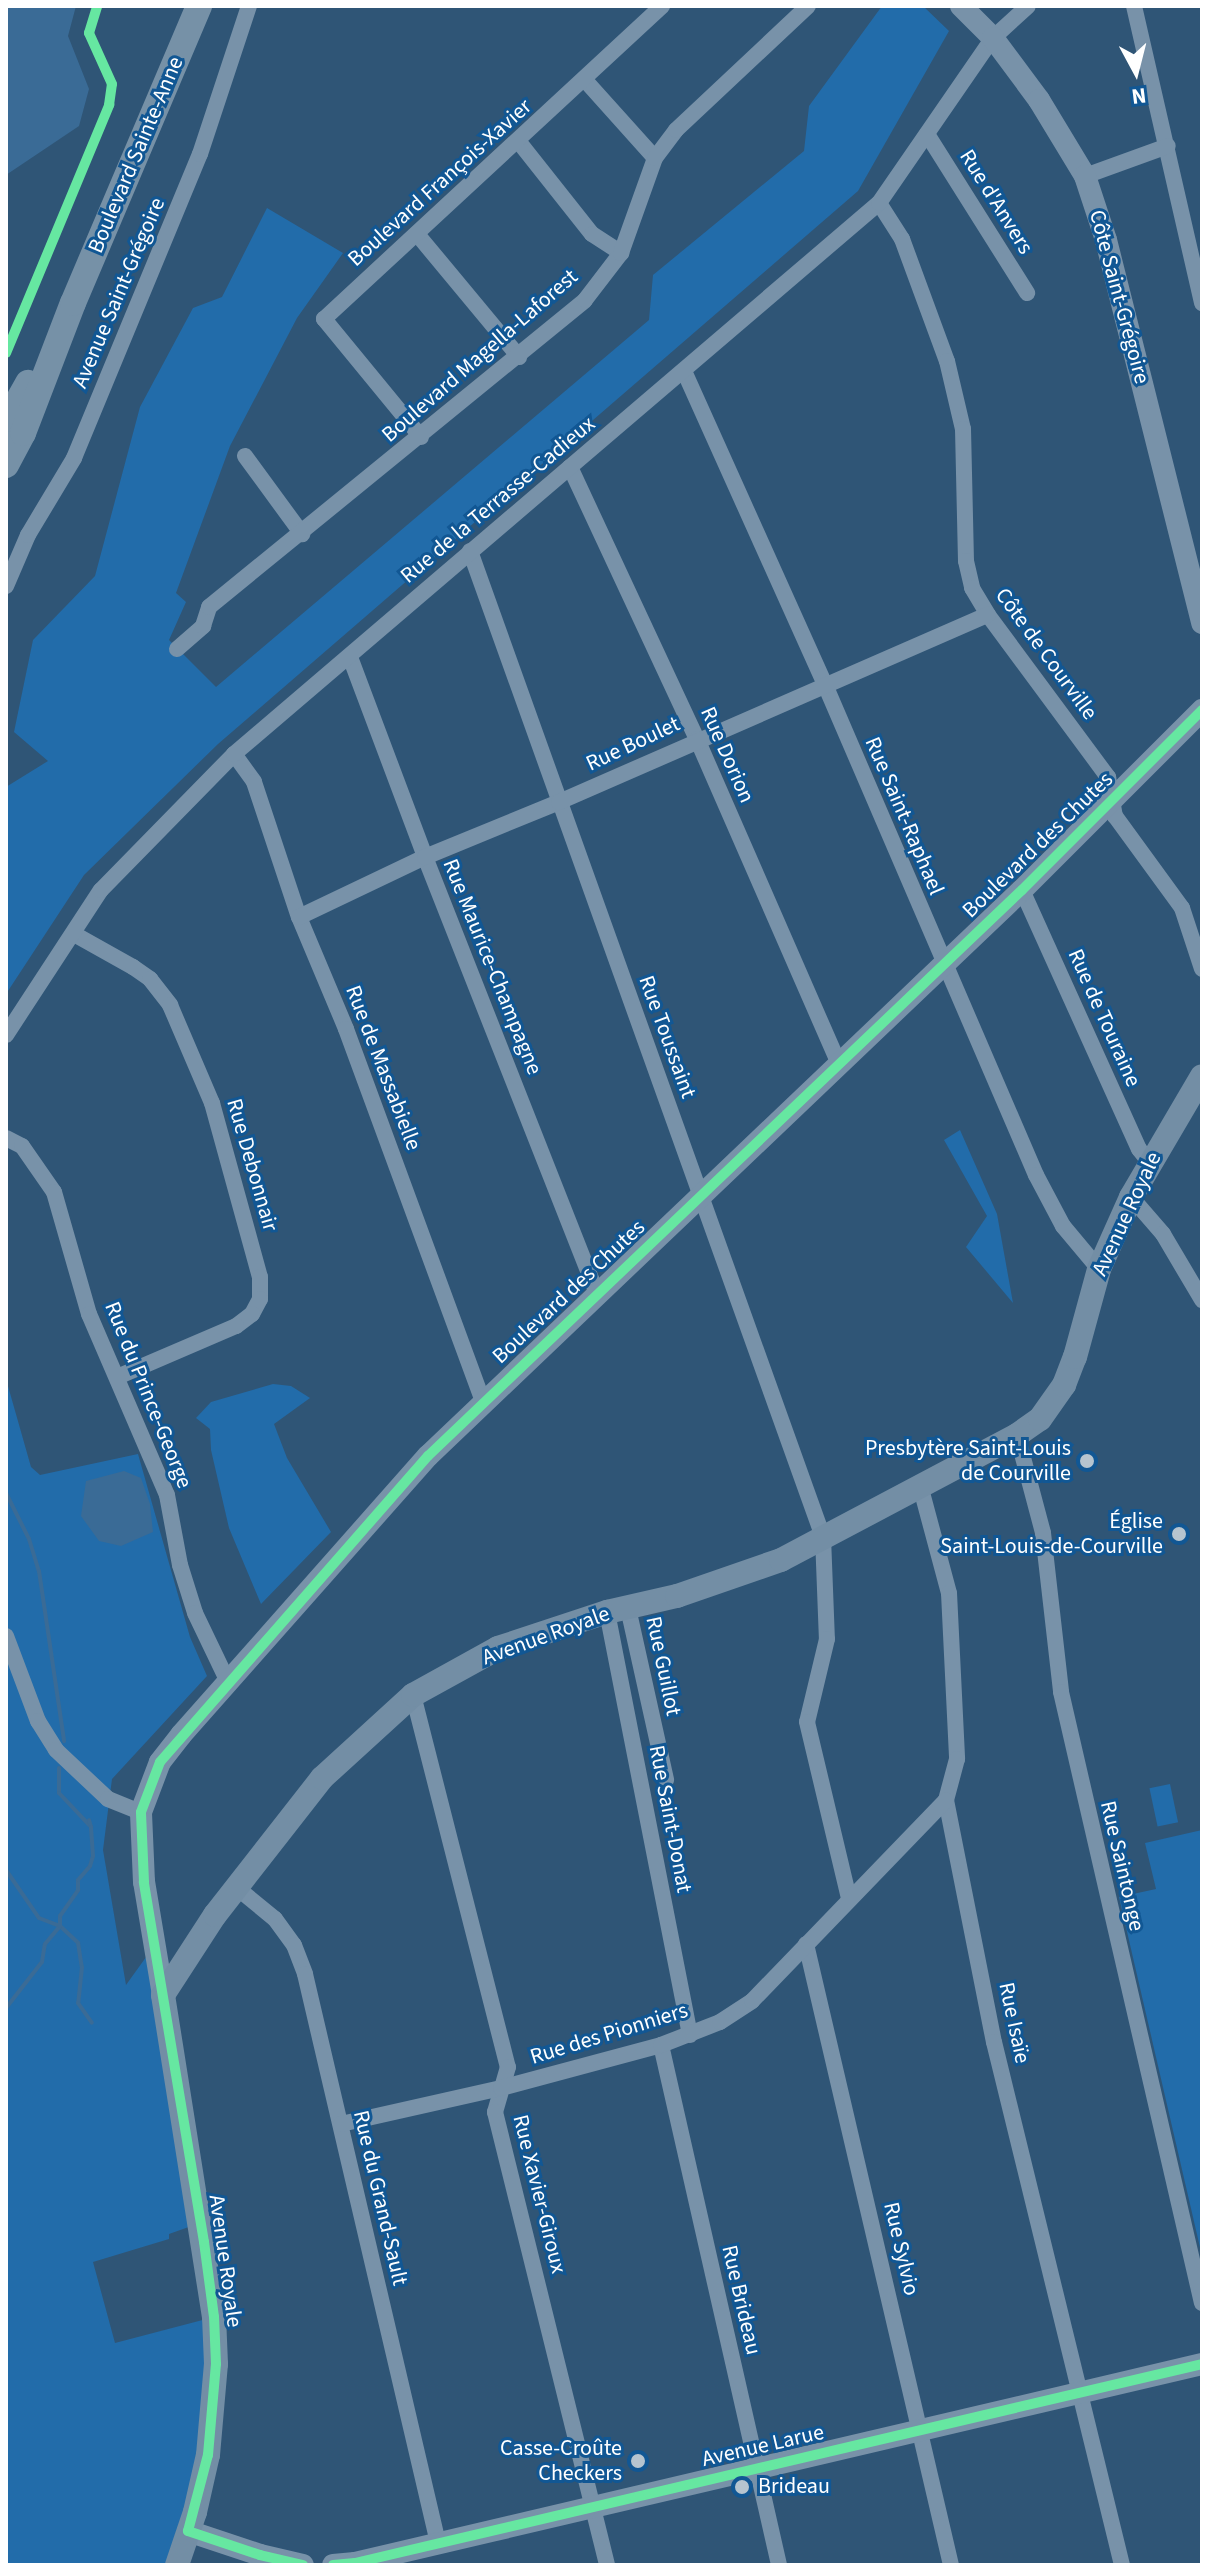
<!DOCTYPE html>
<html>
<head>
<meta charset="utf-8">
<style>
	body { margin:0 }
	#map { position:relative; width:1208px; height:2571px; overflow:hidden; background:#2f5576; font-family:"Source Sans 3",sans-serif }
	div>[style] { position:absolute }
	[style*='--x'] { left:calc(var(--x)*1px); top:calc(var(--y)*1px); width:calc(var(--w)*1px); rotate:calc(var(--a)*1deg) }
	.green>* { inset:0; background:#226caa; transform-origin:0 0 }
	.water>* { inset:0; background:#3a6b96 }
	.stream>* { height:4px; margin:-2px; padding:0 2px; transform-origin:2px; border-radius:2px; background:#3a6b96 }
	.minor>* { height:16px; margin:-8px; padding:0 8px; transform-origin:8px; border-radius:8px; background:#7892a9 }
	.tertiary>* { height:22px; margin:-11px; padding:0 11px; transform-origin:11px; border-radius:11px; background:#7892a9 }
	.secondary>* { height:24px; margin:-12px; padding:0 12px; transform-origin:12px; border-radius:12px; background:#738ea5 }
	.primary>* { height:26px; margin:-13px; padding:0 13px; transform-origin:13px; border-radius:13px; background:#7691a7 }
	.cycleway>* { height:10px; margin:-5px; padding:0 5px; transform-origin:5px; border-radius:5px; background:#66e7a1 }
	.dots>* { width:22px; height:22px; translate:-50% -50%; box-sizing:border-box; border:4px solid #115794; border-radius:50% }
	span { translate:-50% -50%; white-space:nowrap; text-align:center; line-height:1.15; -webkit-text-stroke:6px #115794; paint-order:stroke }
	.street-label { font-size:22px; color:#fff }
	.poi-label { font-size:22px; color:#fff }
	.right { translate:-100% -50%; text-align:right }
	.left { translate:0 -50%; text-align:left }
	.frame { position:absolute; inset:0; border:8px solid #fff; pointer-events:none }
	.north { position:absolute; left:1096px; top:32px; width:80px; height:80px; -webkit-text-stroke:6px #115794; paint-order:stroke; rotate:173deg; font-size:22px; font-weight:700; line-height:32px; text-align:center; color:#fff }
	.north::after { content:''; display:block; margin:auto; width:28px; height:36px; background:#fff; clip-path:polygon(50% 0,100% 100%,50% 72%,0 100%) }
</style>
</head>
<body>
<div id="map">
	<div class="green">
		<i style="clip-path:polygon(882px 6px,923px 6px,949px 31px,858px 191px,218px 744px,84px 875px,6px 994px,6px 787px,48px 761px,14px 732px,33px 640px,95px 576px,140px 407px,193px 308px,222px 297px,267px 208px,343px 253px,297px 318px,230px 446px,176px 593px,186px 602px,169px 640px,216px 687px,649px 320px,653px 275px,804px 151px,809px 106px)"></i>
		<i style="clip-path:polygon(960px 1130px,997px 1214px,1013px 1303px,966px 1247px,987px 1216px,944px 1140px)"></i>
		<i style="clip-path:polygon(6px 1379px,31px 1467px,40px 1475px,138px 1454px,190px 1637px,207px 1676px,112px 1779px,103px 1850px,126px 1985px,154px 1946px,200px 2223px,169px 2234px,169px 2239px,93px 2262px,115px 2343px,214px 2317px,216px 2364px,177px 2565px,6px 2565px)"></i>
		<i style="clip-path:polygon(273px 1384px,291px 1386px,310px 1398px,274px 1424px,287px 1458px,331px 1532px,261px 1604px,229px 1528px,211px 1450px,210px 1429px,196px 1418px,211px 1402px)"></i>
		<i style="left:1170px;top:1784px;width:39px;height:21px;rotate:78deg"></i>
		<i style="clip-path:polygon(1202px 1830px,1202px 2256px,1119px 1897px,1156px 1889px,1145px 1843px)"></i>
	</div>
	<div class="water">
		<i style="clip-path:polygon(6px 6px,76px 6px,68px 36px,89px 89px,79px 126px,6px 175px)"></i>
		<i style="clip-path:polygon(124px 1471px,141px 1478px,150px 1504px,153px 1532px,121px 1546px,99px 1541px,81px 1516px,86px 1481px)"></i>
	</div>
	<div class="stream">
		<i style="--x:6;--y:1493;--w:51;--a:63.4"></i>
		<i style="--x:29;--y:1539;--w:34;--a:73"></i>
		<i style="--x:39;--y:1571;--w:172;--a:81.6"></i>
		<i style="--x:59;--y:1768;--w:25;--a:90"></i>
		<i style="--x:59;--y:1793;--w:47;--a:46.7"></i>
		<i style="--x:91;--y:1827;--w:7;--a:-106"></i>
		<i style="--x:6;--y:1870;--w:58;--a:55.5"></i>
		<i style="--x:39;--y:1918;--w:22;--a:21"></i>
		<i style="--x:60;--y:1926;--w:25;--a:43"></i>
		<i style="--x:78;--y:1943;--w:24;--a:81"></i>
		<i style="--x:82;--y:1967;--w:36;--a:96"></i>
		<i style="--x:78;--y:2003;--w:24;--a:55"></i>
		<i style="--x:6;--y:2008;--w:58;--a:-52"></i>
		<i style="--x:42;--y:1962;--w:18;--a:-81"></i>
		<i style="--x:45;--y:1944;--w:23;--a:-50"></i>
		<i style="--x:60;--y:1926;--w:10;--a:-90"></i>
		<i style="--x:60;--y:1916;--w:32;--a:-55"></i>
		<i style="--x:78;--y:1890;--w:10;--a:-90"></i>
		<i style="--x:78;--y:1880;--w:18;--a:-49"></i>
		<i style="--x:90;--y:1866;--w:10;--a:-73"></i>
		<i style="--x:93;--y:1856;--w:29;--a:-94"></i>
	</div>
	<div class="minor">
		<i style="--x:1134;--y:6;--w:305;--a:77.1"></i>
		<i style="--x:584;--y:79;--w:106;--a:48.1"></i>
		<i style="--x:927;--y:134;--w:188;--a:57.8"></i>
		<i style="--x:519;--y:142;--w:117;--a:51.6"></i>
		<i style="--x:592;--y:234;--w:35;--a:33"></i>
		<i style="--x:1085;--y:176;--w:88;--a:-19.9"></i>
		<i style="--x:879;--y:203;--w:43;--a:57.4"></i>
		<i style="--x:902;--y:239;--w:130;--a:69.8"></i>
		<i style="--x:947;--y:361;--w:70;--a:76.8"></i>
		<i style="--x:963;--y:429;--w:132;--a:88.7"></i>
		<i style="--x:966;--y:561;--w:28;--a:77"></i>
		<i style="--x:972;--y:588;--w:31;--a:59"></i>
		<i style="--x:988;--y:615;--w:202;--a:53.5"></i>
		<i style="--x:1108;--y:777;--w:40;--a:80"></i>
		<i style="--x:1115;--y:816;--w:114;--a:53.9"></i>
		<i style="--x:1182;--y:908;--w:64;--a:71.8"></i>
		<i style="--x:417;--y:234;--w:160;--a:50.3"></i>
		<i style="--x:684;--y:371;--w:346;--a:65.8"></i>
		<i style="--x:826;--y:687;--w:531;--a:66.72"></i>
		<i style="--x:1036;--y:1175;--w:58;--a:62.1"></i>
		<i style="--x:1063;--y:1226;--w:56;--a:50.1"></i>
		<i style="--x:421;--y:437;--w:153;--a:-129.4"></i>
		<i style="--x:324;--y:319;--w:461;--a:-42.8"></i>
		<i style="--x:245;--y:456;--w:97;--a:53.8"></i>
		<i style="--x:570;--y:467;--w:300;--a:65"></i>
		<i style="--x:697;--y:739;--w:352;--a:66.4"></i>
		<i style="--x:470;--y:551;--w:1047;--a:70.3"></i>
		<i style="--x:823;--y:1537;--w:102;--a:87.8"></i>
		<i style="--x:827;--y:1639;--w:85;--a:103.5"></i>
		<i style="--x:807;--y:1722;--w:181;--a:76.6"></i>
		<i style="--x:6;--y:586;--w:56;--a:-66.7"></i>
		<i style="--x:28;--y:535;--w:90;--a:-59.1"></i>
		<i style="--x:74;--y:458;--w:329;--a:-67.5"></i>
		<i style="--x:200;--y:154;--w:156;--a:-71.7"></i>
		<i style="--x:177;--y:649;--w:35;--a:-41"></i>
		<i style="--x:203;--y:626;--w:20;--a:-72"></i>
		<i style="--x:209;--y:607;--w:485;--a:-39.2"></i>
		<i style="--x:585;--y:300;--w:59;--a:-52.5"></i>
		<i style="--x:621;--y:253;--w:101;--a:-70.3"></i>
		<i style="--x:655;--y:158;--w:35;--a:-53"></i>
		<i style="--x:676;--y:130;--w:181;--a:-43.2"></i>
		<i style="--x:350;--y:657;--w:214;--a:69.4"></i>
		<i style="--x:425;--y:857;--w:469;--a:68.5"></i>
		<i style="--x:234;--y:754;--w:34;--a:54"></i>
		<i style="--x:254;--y:782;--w:142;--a:71.6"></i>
		<i style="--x:299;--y:917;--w:121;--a:67.2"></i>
		<i style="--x:346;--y:1029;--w:396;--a:69.8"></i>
		<i style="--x:1022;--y:890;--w:284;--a:65.7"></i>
		<i style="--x:1139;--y:1149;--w:16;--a:52"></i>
		<i style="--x:299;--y:917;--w:140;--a:-25.5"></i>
		<i style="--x:425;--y:857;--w:145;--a:-22.3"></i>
		<i style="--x:559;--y:802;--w:468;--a:-23.6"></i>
		<i style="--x:74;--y:934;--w:68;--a:29.2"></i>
		<i style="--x:133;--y:967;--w:21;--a:35"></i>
		<i style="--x:150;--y:979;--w:33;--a:52"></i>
		<i style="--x:170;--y:1005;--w:107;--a:66.8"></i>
		<i style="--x:212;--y:1103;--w:180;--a:74.6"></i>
		<i style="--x:260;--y:1277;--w:22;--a:90"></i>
		<i style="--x:260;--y:1299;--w:17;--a:118"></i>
		<i style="--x:252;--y:1314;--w:20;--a:143"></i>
		<i style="--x:236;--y:1326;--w:129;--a:156.8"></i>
		<i style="--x:6;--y:1035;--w:173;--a:-56.8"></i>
		<i style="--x:101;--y:890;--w:190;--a:-45.6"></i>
		<i style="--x:234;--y:754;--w:848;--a:-40.51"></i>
		<i style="--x:879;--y:203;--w:201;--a:-55.4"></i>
		<i style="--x:993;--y:38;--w:47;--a:-42.4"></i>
		<i style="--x:6;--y:1138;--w:18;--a:27"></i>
		<i style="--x:22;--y:1146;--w:56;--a:55.2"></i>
		<i style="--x:54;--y:1192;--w:127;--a:74"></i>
		<i style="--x:89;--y:1314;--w:197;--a:66.7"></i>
		<i style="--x:167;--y:1495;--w:71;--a:79.5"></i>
		<i style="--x:180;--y:1565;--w:50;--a:72.6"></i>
		<i style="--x:195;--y:1613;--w:76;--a:64.4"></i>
		<i style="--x:1131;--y:1197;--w:49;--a:49.1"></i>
		<i style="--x:1163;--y:1234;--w:77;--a:59.4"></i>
		<i style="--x:1017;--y:1435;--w:101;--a:75.1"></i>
		<i style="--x:1043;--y:1533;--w:160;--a:83.5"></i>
		<i style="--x:1061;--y:1692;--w:627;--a:77.01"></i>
		<i style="--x:920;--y:1485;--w:112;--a:75"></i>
		<i style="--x:949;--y:1593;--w:166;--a:87.2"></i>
		<i style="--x:957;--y:1759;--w:42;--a:105"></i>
		<i style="--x:946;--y:1800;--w:247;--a:78.8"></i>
		<i style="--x:994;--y:2042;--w:538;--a:76.25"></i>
		<i style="--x:628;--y:1608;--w:176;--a:77.5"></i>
		<i style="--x:607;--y:1612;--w:431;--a:78.9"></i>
		<i style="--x:6;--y:1636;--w:91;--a:69.4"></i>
		<i style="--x:38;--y:1721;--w:34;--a:58"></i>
		<i style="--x:56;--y:1750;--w:71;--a:43.3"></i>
		<i style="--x:108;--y:1799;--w:35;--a:22"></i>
		<i style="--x:413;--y:1695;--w:384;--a:75.7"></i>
		<i style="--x:508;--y:2067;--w:47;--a:106.1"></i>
		<i style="--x:495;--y:2112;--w:467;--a:76.1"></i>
		<i style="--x:236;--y:1887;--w:50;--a:39.4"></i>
		<i style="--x:275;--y:1919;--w:32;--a:54"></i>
		<i style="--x:294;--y:1945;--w:31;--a:69"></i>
		<i style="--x:305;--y:1974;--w:584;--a:76.84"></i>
		<i style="--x:806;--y:1944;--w:638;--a:76.86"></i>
		<i style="--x:661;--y:2045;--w:533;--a:77.21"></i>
		<i style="--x:341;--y:2124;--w:164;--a:-12.7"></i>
		<i style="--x:501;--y:2088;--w:166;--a:-15"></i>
		<i style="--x:661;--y:2045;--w:63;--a:-21.3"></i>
		<i style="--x:720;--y:2022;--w:38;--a:-33"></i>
		<i style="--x:752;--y:2001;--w:279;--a:-46"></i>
	</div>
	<div class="tertiary">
		<i style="--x:961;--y:6;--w:45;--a:45"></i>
		<i style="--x:993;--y:38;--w:77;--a:53.4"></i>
		<i style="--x:1039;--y:100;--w:89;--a:58.8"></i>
		<i style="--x:1085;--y:176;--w:67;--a:71.8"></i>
		<i style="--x:1106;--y:240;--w:395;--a:75.9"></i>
		<i style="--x:163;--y:1995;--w:115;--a:-99.5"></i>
		<i style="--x:144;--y:1882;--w:70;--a:-92.5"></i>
		<i style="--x:141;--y:1812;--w:53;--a:-69.2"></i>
		<i style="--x:160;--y:1762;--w:34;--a:-52"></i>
		<i style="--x:181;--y:1735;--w:373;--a:-48.5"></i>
		<i style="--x:428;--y:1456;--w:820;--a:-43.62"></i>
		<i style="--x:1022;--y:890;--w:255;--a:-45"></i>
		<i style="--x:188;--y:2531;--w:76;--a:18.4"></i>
		<i style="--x:260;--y:2555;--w:44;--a:13.1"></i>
		<i style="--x:333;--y:2565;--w:22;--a:-5"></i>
		<i style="--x:355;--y:2563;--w:870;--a:-13.22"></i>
	</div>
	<div class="secondary">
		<i style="--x:177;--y:2565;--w:56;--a:-71.2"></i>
		<i style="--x:195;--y:2512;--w:58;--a:-77.2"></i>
		<i style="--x:208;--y:2455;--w:91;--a:-85"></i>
		<i style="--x:216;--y:2364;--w:47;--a:-92.4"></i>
		<i style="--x:214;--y:2317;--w:326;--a:-99"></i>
		<i style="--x:163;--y:1995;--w:95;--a:-57"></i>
		<i style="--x:215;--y:1915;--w:174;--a:-52"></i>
		<i style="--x:322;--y:1778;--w:123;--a:-42.4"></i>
		<i style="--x:413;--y:1695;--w:97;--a:-28.9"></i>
		<i style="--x:498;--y:1648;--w:115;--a:-18.3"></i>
		<i style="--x:607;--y:1612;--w:72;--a:-12.9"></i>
		<i style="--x:677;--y:1596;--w:110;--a:-19.1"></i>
		<i style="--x:781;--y:1560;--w:267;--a:-27.9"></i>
		<i style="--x:1017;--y:1435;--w:28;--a:-35"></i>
		<i style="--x:1040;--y:1419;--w:42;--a:-54.8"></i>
		<i style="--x:1064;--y:1385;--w:30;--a:-69"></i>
		<i style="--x:1075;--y:1357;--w:91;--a:-74.7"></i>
		<i style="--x:1099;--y:1269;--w:79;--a:-66"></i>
		<i style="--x:1131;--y:1197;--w:140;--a:-59.6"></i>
	</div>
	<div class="primary">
		<i style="--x:6;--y:422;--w:45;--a:-60.6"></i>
		<i style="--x:6;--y:465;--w:36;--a:-62"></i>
		<i style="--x:23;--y:433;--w:139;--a:-69"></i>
		<i style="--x:73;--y:303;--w:323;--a:-67"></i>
	</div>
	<div class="cycleway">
		<i style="--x:6;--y:353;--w:269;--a:-67.4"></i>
		<i style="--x:109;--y:105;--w:21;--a:-82"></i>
		<i style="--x:112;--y:84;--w:56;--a:-114.3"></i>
		<i style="--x:89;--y:33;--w:28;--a:-73"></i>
		<i style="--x:303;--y:2565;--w:44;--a:-166.9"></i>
		<i style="--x:260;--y:2555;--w:76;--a:-161.6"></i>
		<i style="--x:188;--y:2531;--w:79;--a:-75.3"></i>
		<i style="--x:208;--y:2455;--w:91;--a:-85"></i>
		<i style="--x:216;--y:2364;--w:47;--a:-92.4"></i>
		<i style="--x:214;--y:2317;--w:76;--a:-97.6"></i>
		<i style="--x:204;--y:2242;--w:365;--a:-99.5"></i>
		<i style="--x:144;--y:1882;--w:70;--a:-92.5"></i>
		<i style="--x:141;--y:1812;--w:53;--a:-69.2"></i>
		<i style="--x:160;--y:1762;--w:407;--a:-48.8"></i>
		<i style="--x:428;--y:1456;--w:820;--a:-43.62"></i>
		<i style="--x:1022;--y:890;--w:255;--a:-45"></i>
		<i style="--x:333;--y:2565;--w:22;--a:-5"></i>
		<i style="--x:355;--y:2563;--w:870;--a:-13.22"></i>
	</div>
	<div class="dots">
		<i style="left:1087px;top:1461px;background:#b6c4cf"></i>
		<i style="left:1179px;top:1534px;background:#b6c4cf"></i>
		<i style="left:638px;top:2461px;background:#b6c4cf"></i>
		<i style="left:742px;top:2487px;background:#b6c4cf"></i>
	</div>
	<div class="street-label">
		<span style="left:136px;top:155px;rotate:-67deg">Boulevard Sainte-Anne</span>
		<span style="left:440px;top:183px;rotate:-42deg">Boulevard François-Xavier</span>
		<span style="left:996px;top:202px;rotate:58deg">Rue d'Anvers</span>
		<span style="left:119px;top:293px;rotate:-67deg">Avenue Saint-Grégoire</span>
		<span style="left:1119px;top:297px;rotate:75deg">Côte Saint-Grégoire</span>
		<span style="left:480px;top:356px;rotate:-41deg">Boulevard Magella-Laforest</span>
		<span style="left:498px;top:500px;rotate:-40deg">Rue de la Terrasse-Cadieux</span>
		<span style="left:1046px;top:654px;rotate:54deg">Côte de Courville</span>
		<span style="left:633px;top:744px;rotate:-25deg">Rue Boulet</span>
		<span style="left:727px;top:755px;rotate:66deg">Rue Dorion</span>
		<span style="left:904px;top:816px;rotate:67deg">Rue Saint-Raphael</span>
		<span style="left:1038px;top:845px;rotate:-44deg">Boulevard des Chutes</span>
		<span style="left:492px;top:967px;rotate:68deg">Rue Maurice-Champagne</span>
		<span style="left:1104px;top:1018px;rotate:66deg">Rue de Touraine</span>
		<span style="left:667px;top:1037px;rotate:70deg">Rue Toussaint</span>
		<span style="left:383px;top:1068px;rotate:69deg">Rue de Massabielle</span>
		<span style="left:252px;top:1165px;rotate:74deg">Rue Debonnair</span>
		<span style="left:1127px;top:1214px;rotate:-65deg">Avenue Royale</span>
		<span style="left:569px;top:1292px;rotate:-43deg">Boulevard des Chutes</span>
		<span style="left:148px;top:1395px;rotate:68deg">Rue du Prince-George</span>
		<span style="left:546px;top:1636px;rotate:-20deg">Avenue Royale</span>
		<span style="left:663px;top:1666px;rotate:78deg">Rue Guillot</span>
		<span style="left:670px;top:1819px;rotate:79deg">Rue Saint-Donat</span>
		<span style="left:1122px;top:1866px;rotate:77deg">Rue Saintonge</span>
		<span style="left:1014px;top:2023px;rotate:78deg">Rue Isaïe</span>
		<span style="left:609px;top:2034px;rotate:-17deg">Rue des Pionniers</span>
		<span style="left:539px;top:2194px;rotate:76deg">Rue Xavier-Giroux</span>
		<span style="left:380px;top:2198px;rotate:77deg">Rue du Grand-Sault</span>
		<span style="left:901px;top:2249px;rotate:77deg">Rue Sylvio</span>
		<span style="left:225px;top:2261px;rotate:82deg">Avenue Royale</span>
		<span style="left:741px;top:2300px;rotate:77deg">Rue Brideau</span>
		<span style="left:763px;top:2446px;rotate:-13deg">Avenue Larue</span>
	</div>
	<div class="poi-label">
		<span class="right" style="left:1071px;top:1461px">Presbytère Saint-Louis<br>de Courville</span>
		<span class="right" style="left:1163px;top:1534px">Église<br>Saint-Louis-de-Courville</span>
		<span class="right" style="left:622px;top:2461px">Casse-Croûte<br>Checkers</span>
		<span class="left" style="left:758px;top:2487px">Brideau</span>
	</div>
	<div class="frame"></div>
	<div class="north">N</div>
</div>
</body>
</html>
